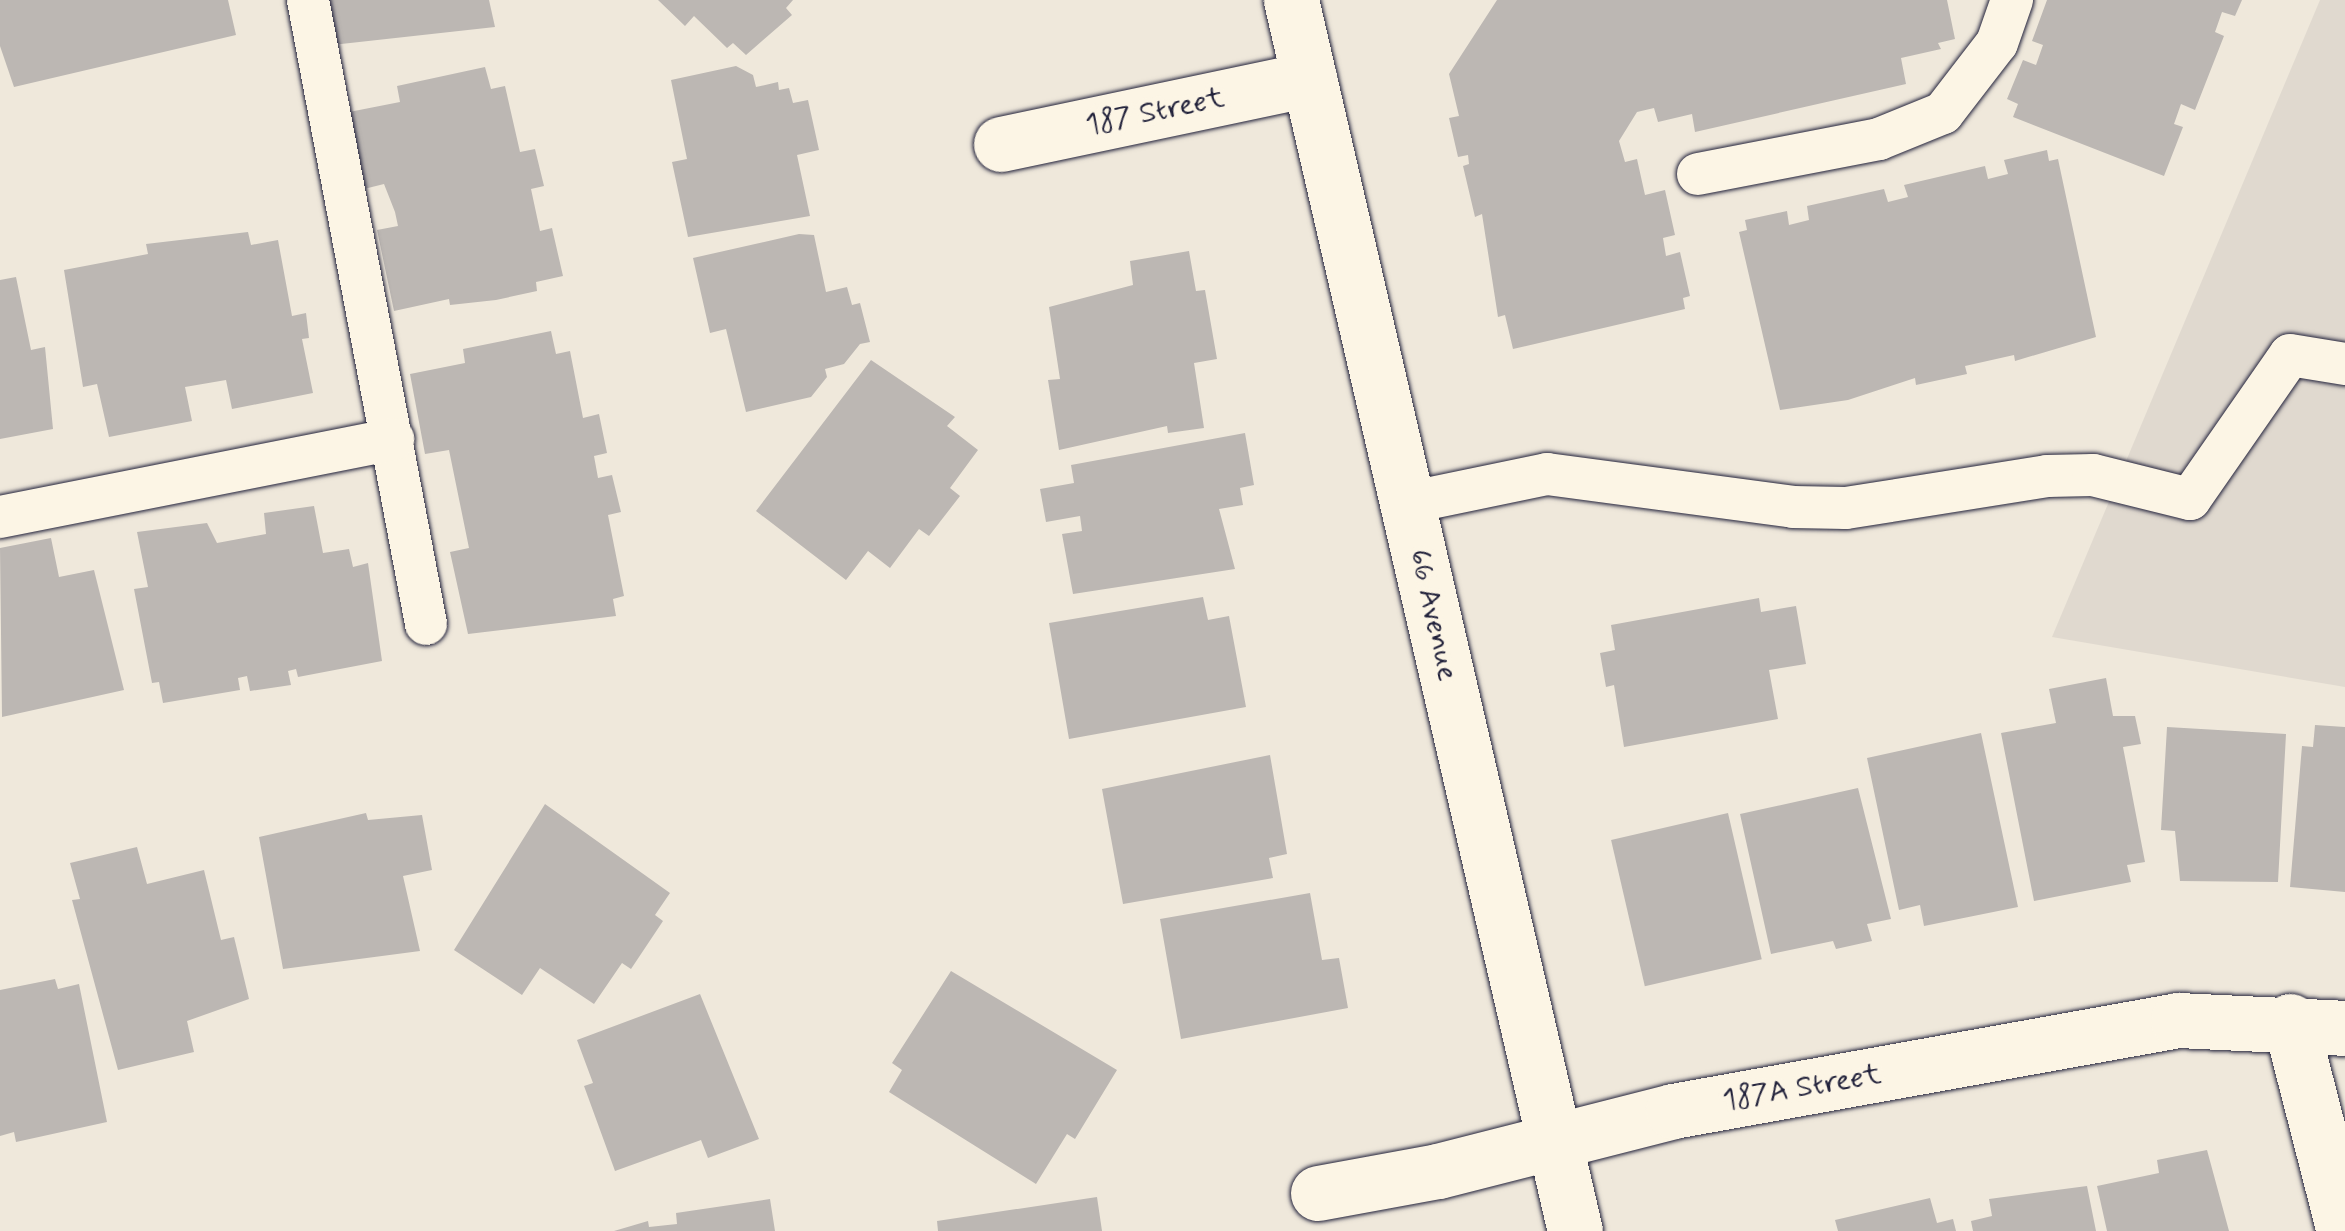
<!DOCTYPE html>
<html>
<head>
<meta charset="utf-8">
<style>
	body { margin:0 }
	#map { position:relative; width:2345px; height:1231px; overflow:hidden; background:#efe8db; font-family:Mynerve,sans-serif }
	div>[style] { position:absolute }
	[style*='--x'] { left:calc(var(--x)*1px); top:calc(var(--y)*1px); width:calc(var(--w)*1px); rotate:calc(var(--a)*1deg) }
	.built>* { inset:0; background:#e0d9cf }
	.building>* { inset:0; background:#bcb7b3; transform-origin:0 0 }
	.roads { filter:drop-shadow(0 0 2px #22223b) drop-shadow(0 0 2px #22223b) }
	.service>* { height:42px; margin:-21px; padding:0 21px; transform-origin:21px; border-radius:21px; background:#fcf5e5 }
	.minor>* { height:55px; margin:-27.5px; padding:0 27.5px; transform-origin:27.5px; border-radius:27.5px; background:#fcf5e5 }
	.tertiary>* { height:55px; margin:-27.5px; padding:0 27.5px; transform-origin:27.5px; border-radius:27.5px; background:#fcf5e5 }
	span { translate:-50% -50%; white-space:nowrap; text-align:center; line-height:1.15; -webkit-text-stroke:10px #fcf5e5; paint-order:stroke }
	.street-label { font-size:30px; color:#22223b }
</style>
</head>
<body>
<div id="map">
	<div class="built">
		<i style="clip-path:polygon(2320px 0,2345px 0,2345px 687px,2052px 637px)"></i>
	</div>
	<div class="building">
		<i style="clip-path:polygon(0 0,228px 0,236px 35px,14px 87px,0 46px)"></i>
		<i style="clip-path:polygon(314px 0,489px 0,495px 27px,323px 46px)"></i>
		<i style="clip-path:polygon(658px 0,793px 0,786px 8px,792px 15px,746px 55px,733px 43px,727px 48px,694px 16px,685px 26px)"></i>
		<i style="clip-path:polygon(1497px 0,1947px 0,1955px 39px,1938px 43px,1941px 49px,1901px 58px,1906px 84px,1695px 132px,1692px 114px,1658px 122px,1654px 108px,1637px 112px,1619px 141px,1625px 162px,1637px 159px,1645px 195px,1665px 190px,1675px 235px,1663px 238px,1666px 256px,1680px 252px,1690px 296px,1683px 298px,1685px 309px,1513px 349px,1505px 315px,1498px 317px,1482px 214px,1475px 217px,1463px 166px,1469px 164px,1468px 155px,1458px 157px,1449px 118px,1459px 116px,1449px 74px)"></i>
		<i style="clip-path:polygon(2047px 0,2242px 0,2235px 16px,2222px 12px,2215px 32px,2224px 36px,2195px 110px,2181px 104px,2174px 124px,2183px 127px,2164px 176px,2013px 117px,2018px 104px,2007px 99px,2023px 60px,2036px 65px,2043px 45px,2032px 41px)"></i>
		<i style="clip-path:polygon(736px 66px,753px 75px,756px 87px,778px 82px,779px 90px,789px 88px,793px 103px,808px 100px,819px 150px,797px 155px,810px 216px,688px 237px,672px 162px,687px 159px,671px 80px)"></i>
		<i style="clip-path:polygon(485px 67px,491px 89px,505px 86px,520px 152px,535px 149px,544px 186px,531px 189px,540px 231px,552px 228px,563px 276px,536px 282px,537px 291px,496px 300px,450px 305px,449px 299px,394px 311px,377px 230px,398px 226px,395px 212px,384px 184px,360px 190px,344px 113px,400px 102px,397px 86px)"></i>
		<i style="clip-path:polygon(2047px 150px,2049px 161px,2058px 159px,2096px 337px,2015px 361px,2014px 355px,1965px 366px,1967px 374px,1916px 385px,1915px 378px,1848px 400px,1780px 410px,1739px 232px,1747px 230px,1745px 220px,1787px 211px,1789px 225px,1809px 220px,1807px 206px,1884px 189px,1888px 202px,1908px 197px,1904px 185px,1985px 166px,1988px 179px,2008px 174px,2004px 160px)"></i>
		<i style="clip-path:polygon(248px 232px,251px 245px,278px 240px,292px 316px,306px 313px,309px 338px,302px 339px,313px 393px,232px 409px,226px 380px,185px 387px,192px 421px,109px 437px,97px 384px,83px 387px,64px 270px,148px 254px,146px 244px)"></i>
		<i style="clip-path:polygon(799px 234px,814px 235px,826px 292px,847px 287px,852px 305px,860px 303px,870px 342px,860px 344px,844px 364px,825px 369px,827px 377px,811px 397px,746px 412px,726px 329px,710px 333px,693px 258px)"></i>
		<i style="clip-path:polygon(1189px 251px,1196px 291px,1205px 290px,1217px 359px,1194px 363px,1204px 428px,1168px 433px,1167px 426px,1059px 450px,1048px 380px,1060px 379px,1049px 307px,1133px 285px,1130px 261px)"></i>
		<i style="clip-path:polygon(16px 277px,31px 350px,45px 347px,53px 429px,0 439px,0 280px)"></i>
		<i style="clip-path:polygon(551px 331px,556px 354px,570px 351px,583px 418px,599px 414px,607px 453px,594px 456px,598px 478px,612px 475px,621px 512px,608px 515px,624px 596px,613px 599px,616px 616px,468px 634px,450px 552px,469px 548px,449px 450px,425px 454px,410px 374px,465px 363px,463px 349px)"></i>
		<i style="clip-path:polygon(871px 360px,955px 417px,947px 426px,978px 450px,950px 488px,960px 496px,929px 536px,919px 529px,890px 568px,868px 551px,846px 580px,756px 511px)"></i>
		<i style="clip-path:polygon(1245px 433px,1254px 485px,1240px 488px,1243px 505px,1219px 509px,1235px 569px,1073px 594px,1062px 534px,1082px 531px,1080px 516px,1046px 522px,1040px 489px,1074px 483px,1071px 465px)"></i>
		<i style="clip-path:polygon(314px 506px,323px 553px,349px 549px,353px 567px,368px 563px,382px 661px,298px 677px,296px 669px,288px 671px,291px 685px,250px 691px,247px 676px,238px 678px,240px 690px,163px 703px,159px 682px,152px 683px,134px 589px,148px 587px,137px 532px,207px 523px,217px 543px,266px 534px,264px 513px)"></i>
		<i style="clip-path:polygon(51px 538px,59px 577px,94px 570px,124px 690px,2px 717px,0 548px)"></i>
		<i style="clip-path:polygon(1203px 597px,1208px 620px,1229px 616px,1246px 707px,1069px 739px,1049px 623px)"></i>
		<i style="clip-path:polygon(1759px 598px,1761px 612px,1796px 606px,1806px 664px,1769px 670px,1778px 719px,1624px 747px,1614px 685px,1606px 687px,1600px 653px,1615px 650px,1611px 625px)"></i>
		<i style="clip-path:polygon(2106px 678px,2113px 716px,2135px 716px,2141px 744px,2123px 747px,2145px 862px,2127px 865px,2131px 882px,2034px 901px,2001px 733px,2056px 723px,2049px 689px)"></i>
		<i style="clip-path:polygon(2315px 725px,2345px 727px,2345px 892px,2290px 887px,2302px 746px,2313px 747px)"></i>
		<i style="clip-path:polygon(2167px 727px,2286px 734px,2278px 882px,2180px 881px,2175px 831px,2161px 830px)"></i>
		<i style="clip-path:polygon(1981px 733px,2018px 907px,1924px 926px,1920px 905px,1899px 910px,1867px 758px)"></i>
		<i style="clip-path:polygon(1270px 755px,1287px 854px,1269px 858px,1273px 878px,1123px 904px,1102px 789px)"></i>
		<i style="clip-path:polygon(1858px 788px,1891px 919px,1867px 924px,1872px 941px,1836px 949px,1833px 941px,1771px 954px,1740px 814px)"></i>
		<i style="clip-path:polygon(545px 804px,670px 893px,655px 915px,663px 921px,631px 969px,622px 963px,594px 1004px,540px 968px,522px 995px,454px 950px)"></i>
		<i style="clip-path:polygon(366px 813px,368px 820px,422px 815px,432px 870px,403px 876px,420px 951px,283px 969px,259px 837px)"></i>
		<i style="left:1728px;top:813px;width:150px;height:120px;rotate:77deg"></i>
		<i style="clip-path:polygon(137px 847px,147px 884px,204px 870px,221px 940px,234px 937px,249px 999px,187px 1021px,194px 1052px,118px 1070px,72px 900px,80px 899px,70px 863px)"></i>
		<i style="clip-path:polygon(1310px 893px,1322px 960px,1339px 958px,1348px 1008px,1181px 1039px,1160px 919px)"></i>
		<i style="clip-path:polygon(951px 971px,1117px 1070px,1075px 1139px,1067px 1134px,1036px 1184px,889px 1092px,902px 1070px,892px 1063px)"></i>
		<i style="clip-path:polygon(55px 979px,58px 989px,79px 984px,107px 1122px,16px 1142px,14px 1132px,0 1136px,0 990px)"></i>
		<i style="clip-path:polygon(700px 994px,759px 1139px,708px 1158px,701px 1140px,615px 1171px,584px 1086px,593px 1083px,577px 1040px)"></i>
		<i style="clip-path:polygon(2207px 1150px,2229px 1231px,2107px 1231px,2097px 1186px,2159px 1173px,2157px 1160px)"></i>
		<i style="clip-path:polygon(2087px 1186px,2096px 1231px,1973px 1231px,1971px 1221px,1992px 1216px,1989px 1199px)"></i>
		<i style="clip-path:polygon(1097px 1197px,1102px 1231px,938px 1231px,937px 1221px)"></i>
		<i style="clip-path:polygon(1930px 1198px,1937px 1223px,1953px 1219px,1956px 1231px,1838px 1231px,1835px 1220px)"></i>
		<i style="clip-path:polygon(770px 1199px,775px 1231px,614px 1231px,648px 1221px,649px 1227px,677px 1224px,676px 1213px)"></i>
	</div>
	<div class="roads">
		<div class="service">
			<i style="--x:308;--y:0;--w:635;--a:79.29"></i>
			<i style="--x:1698;--y:174;--w:184;--a:-10.9"></i>
			<i style="--x:1879;--y:139;--w:69;--a:-22.1"></i>
			<i style="--x:1943;--y:113;--w:88;--a:-52.4"></i>
			<i style="--x:1997;--y:43;--w:46;--a:-70.8"></i>
			<i style="--x:1407;--y:503;--w:143;--a:-11.7"></i>
			<i style="--x:1547;--y:474;--w:248;--a:7.6"></i>
			<i style="--x:1793;--y:507;--w:53;--a:1.1"></i>
			<i style="--x:1846;--y:508;--w:204;--a:-9"></i>
			<i style="--x:2047;--y:476;--w:46;--a:-1.2"></i>
			<i style="--x:2093;--y:475;--w:100;--a:13.9"></i>
			<i style="--x:2190;--y:499;--w:175;--a:-55.2"></i>
			<i style="--x:2290;--y:355;--w:56;--a:9.3"></i>
			<i style="--x:0;--y:517;--w:401;--a:-11.2"></i>
		</div>
		<div class="minor">
			<i style="--x:1001;--y:144;--w:315;--a:-11.9"></i>
			<i style="--x:2290;--y:1021;--w:217;--a:75.6"></i>
			<i style="--x:1318;--y:1193;--w:122;--a:-10.4"></i>
			<i style="--x:1438;--y:1171;--w:243;--a:-14.3"></i>
			<i style="--x:1673;--y:1111;--w:513;--a:-10.21"></i>
			<i style="--x:2178;--y:1020;--w:167;--a:2.7"></i>
		</div>
		<div class="tertiary">
			<i style="--x:1291;--y:0;--w:1263;--a:77.01"></i>
		</div>
	</div>
	<div class="street-label">
		<span style="left:1155px;top:112px;rotate:-12deg">187 Street</span>
		<span style="left:1433px;top:615px;rotate:77deg">66 Avenue</span>
		<span style="left:1802px;top:1088px;rotate:-10deg">187A Street</span>
	</div>
</div>
</body>
</html>
